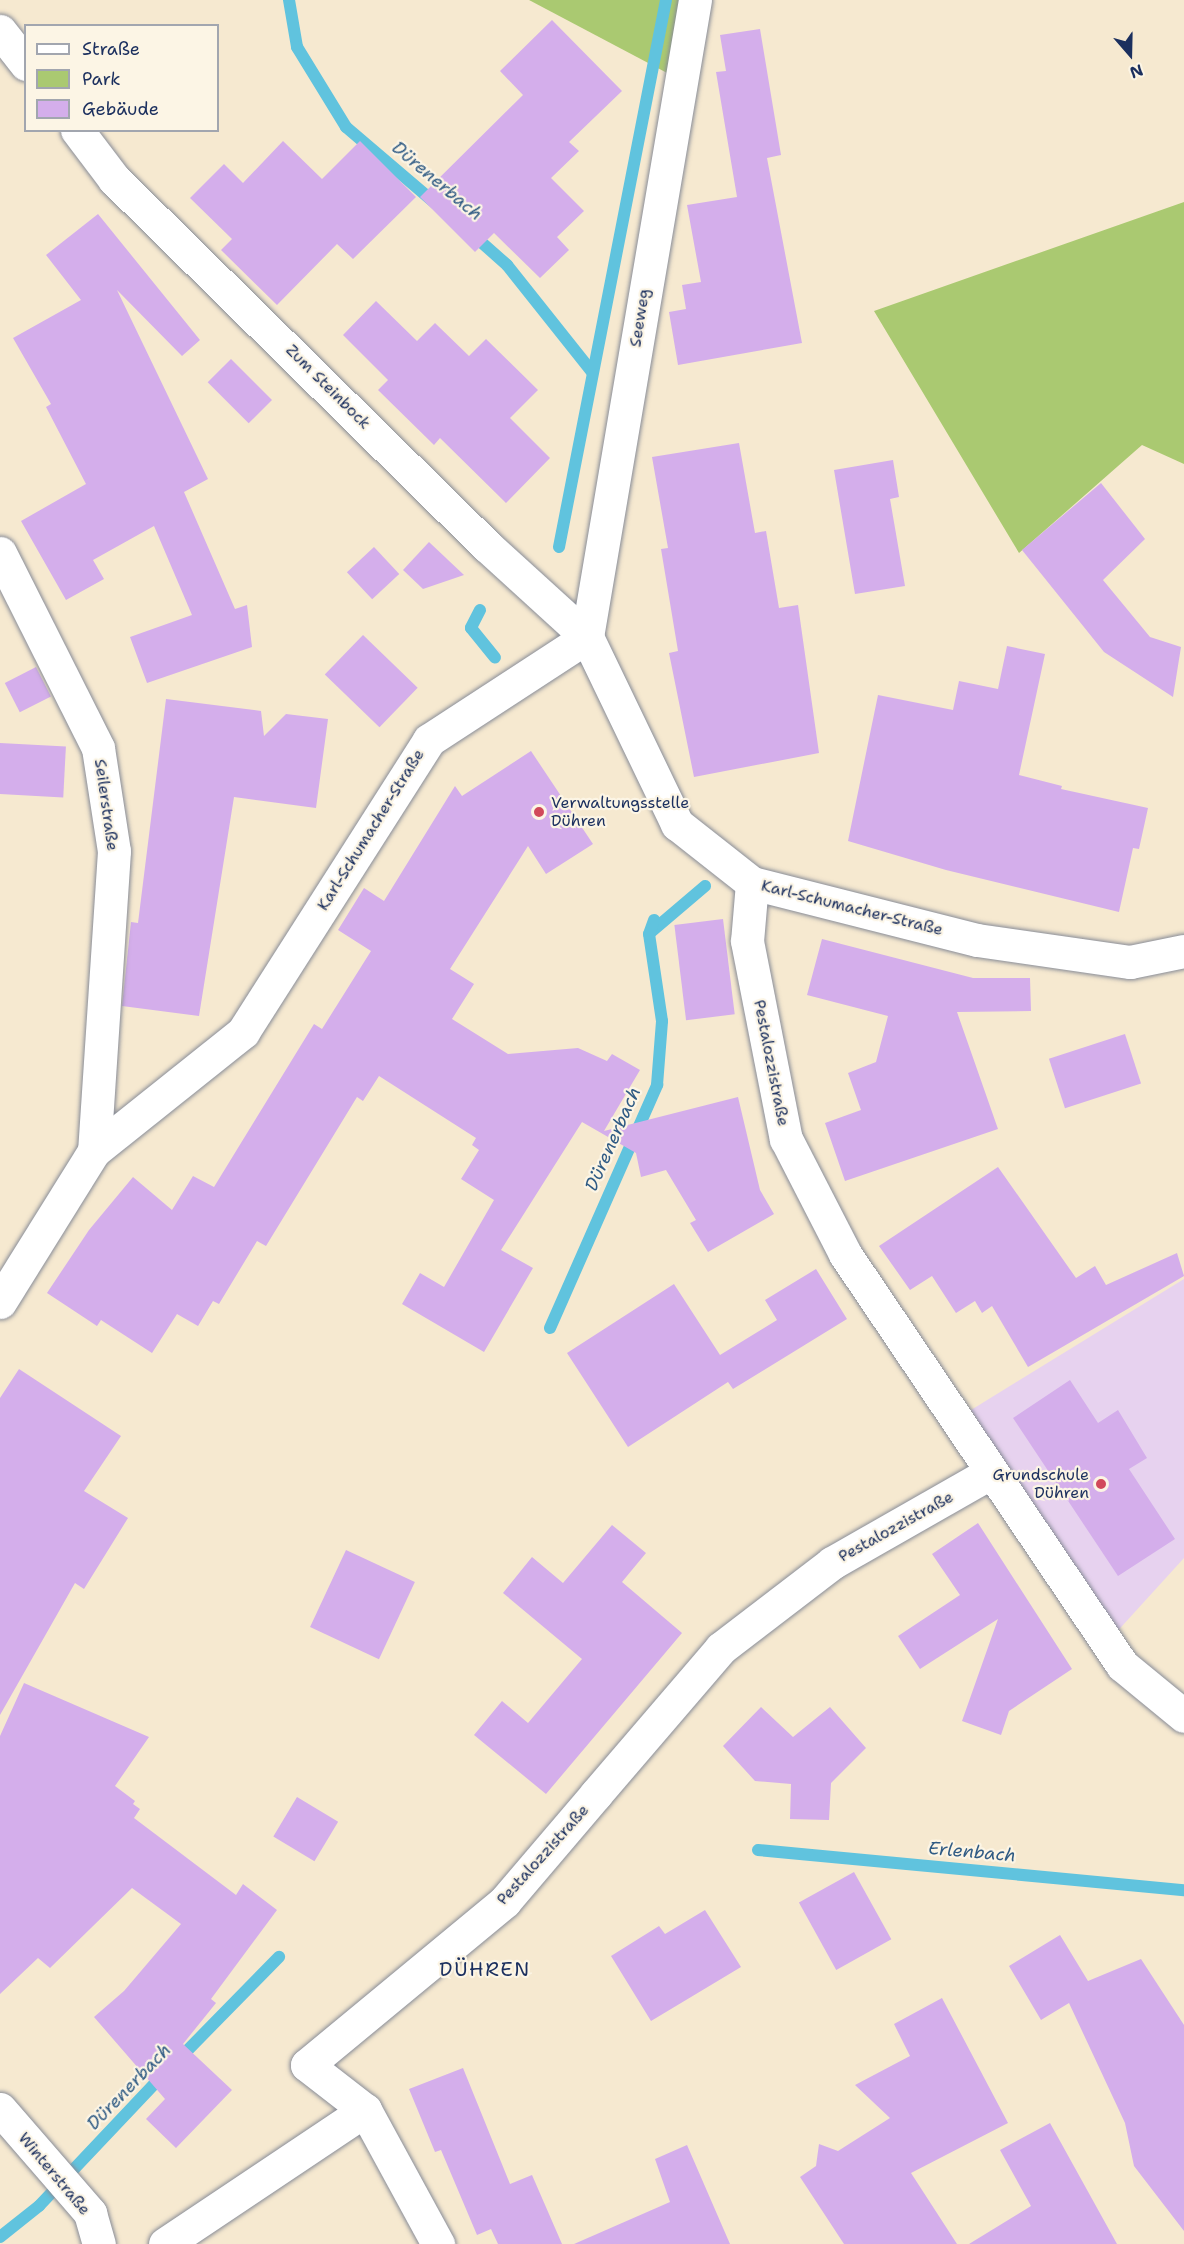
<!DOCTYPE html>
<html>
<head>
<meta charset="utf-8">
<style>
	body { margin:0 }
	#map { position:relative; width:1184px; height:2244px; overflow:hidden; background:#f6e9d0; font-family:"Shantell Sans",sans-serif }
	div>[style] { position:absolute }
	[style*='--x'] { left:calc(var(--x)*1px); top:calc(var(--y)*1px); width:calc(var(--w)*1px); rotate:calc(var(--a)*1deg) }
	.built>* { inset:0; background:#e7d2ef }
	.green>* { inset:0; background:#aac971 }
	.stream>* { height:12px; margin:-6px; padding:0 6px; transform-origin:6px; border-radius:6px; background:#60c3de }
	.building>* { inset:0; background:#d4aeeb; transform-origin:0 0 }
	.roads { filter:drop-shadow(0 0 2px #888c97) drop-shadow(0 0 2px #888c97) }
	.pedestrian>* { height:33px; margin:-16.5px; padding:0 16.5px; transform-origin:16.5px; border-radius:16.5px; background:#fff }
	.minor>* { height:33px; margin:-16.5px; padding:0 16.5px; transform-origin:16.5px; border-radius:16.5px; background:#fff }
	.dots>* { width:16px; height:16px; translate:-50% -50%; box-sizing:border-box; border:3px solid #fcf5e5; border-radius:50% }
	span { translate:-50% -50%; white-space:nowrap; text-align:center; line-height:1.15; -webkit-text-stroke:4.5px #fcf5e5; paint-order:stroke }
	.street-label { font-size:16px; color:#1b2f5e }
	.poi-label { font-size:16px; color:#1b2f5e }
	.left { translate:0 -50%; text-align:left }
	.right { translate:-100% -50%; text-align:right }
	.water-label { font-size:18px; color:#305b84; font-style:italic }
	.quarter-label { font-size:20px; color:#1b2f5e; letter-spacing:1.5px }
	.legend { position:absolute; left:24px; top:24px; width:195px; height:108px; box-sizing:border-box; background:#fcf5e5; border:2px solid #a2a6af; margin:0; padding:8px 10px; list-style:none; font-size:18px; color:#1b2f5e }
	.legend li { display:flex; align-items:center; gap:12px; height:30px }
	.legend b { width:30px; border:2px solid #a2a6af }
	.north { position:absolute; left:1100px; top:24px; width:60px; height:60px; -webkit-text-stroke:4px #fcf5e5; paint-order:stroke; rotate:160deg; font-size:16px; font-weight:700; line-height:24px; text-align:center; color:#1b2f5e }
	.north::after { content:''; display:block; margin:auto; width:21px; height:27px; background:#1b2f5e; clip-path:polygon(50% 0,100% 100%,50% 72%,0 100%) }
</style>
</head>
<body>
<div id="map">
	<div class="built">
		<i style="clip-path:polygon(1184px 1279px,1184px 1558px,1113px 1636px,971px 1410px)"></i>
	</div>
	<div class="green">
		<i style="clip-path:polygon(529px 0,693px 0,669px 74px)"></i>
		<i style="clip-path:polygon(1184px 202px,1184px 464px,1142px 445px,1019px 553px,874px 311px)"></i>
	</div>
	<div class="stream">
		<i style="--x:289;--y:0;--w:48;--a:80.3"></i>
		<i style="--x:297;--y:47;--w:94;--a:58.5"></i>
		<i style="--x:346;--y:127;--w:118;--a:40.5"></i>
		<i style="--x:472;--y:234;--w:47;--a:41.5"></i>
		<i style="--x:507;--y:265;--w:137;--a:51.5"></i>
		<i style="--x:559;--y:547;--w:557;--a:-78.93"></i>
		<i style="--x:480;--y:610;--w:20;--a:117"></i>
		<i style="--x:471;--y:628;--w:38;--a:51"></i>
		<i style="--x:651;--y:932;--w:71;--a:-40.4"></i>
		<i style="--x:550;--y:1328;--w:266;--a:-66.2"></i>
		<i style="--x:657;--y:1085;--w:64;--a:-85.5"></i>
		<i style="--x:662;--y:1021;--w:88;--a:-98.5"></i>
		<i style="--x:649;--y:934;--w:15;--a:-70"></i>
		<i style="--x:758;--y:1850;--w:428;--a:5.4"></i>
		<i style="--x:177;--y:2061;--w:146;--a:-45.6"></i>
		<i style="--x:0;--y:2237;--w:50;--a:-38.5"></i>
		<i style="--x:39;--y:2206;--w:180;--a:-46.6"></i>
	</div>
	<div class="building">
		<i style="clip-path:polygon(552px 20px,622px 91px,569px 142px,579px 151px,551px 178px,584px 211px,557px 237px,569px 250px,540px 278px,494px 233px,475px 252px,420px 197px,523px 95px,500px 71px)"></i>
		<i style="clip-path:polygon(760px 29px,781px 155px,767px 158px,802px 343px,678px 365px,669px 312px,686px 309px,682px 285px,701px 282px,687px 205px,737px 197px,716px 72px,726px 71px,720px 35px)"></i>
		<i style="clip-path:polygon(283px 141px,322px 179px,360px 141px,416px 197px,353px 259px,337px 244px,277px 305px,221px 250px,232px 239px,190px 198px,224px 164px,243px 183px)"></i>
		<i style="clip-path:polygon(98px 214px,200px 340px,182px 356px,117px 290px,208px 479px,184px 492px,235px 609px,247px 605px,252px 647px,147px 683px,130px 637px,192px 615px,154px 526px,93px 560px,104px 579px,66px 600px,21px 521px,86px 484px,46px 407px,51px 404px,13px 338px,81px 300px,46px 255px)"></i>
		<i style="clip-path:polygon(376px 301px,417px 341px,435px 323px,469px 356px,486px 339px,538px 390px,510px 418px,550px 458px,506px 503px,440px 438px,434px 445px,378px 390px,388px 380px,343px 335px)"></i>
		<i style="left:231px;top:359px;width:58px;height:33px;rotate:45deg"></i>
		<i style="clip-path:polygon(739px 443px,755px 533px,766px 531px,779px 608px,798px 605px,819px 753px,694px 777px,669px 653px,678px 651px,661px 549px,668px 548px,652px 457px)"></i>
		<i style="clip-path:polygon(893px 460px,899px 497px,890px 499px,905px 586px,855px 594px,834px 470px)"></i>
		<i style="clip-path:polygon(1101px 483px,1145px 539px,1103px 580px,1150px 637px,1181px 647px,1173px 697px,1104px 652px,1022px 550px)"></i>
		<i style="clip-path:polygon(429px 542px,464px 575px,423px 589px,403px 570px)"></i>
		<i style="left:374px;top:547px;width:37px;height:37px;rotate:47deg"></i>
		<i style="left:363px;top:635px;width:76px;height:55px;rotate:44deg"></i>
		<i style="clip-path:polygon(1007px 646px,1045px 654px,1019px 775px,1062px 786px,1061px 789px,1148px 808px,1139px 849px,1133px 848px,1119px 912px,946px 870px,848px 841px,878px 695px,953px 710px,959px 681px,998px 689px)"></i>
		<i style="left:36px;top:667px;width:33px;height:35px;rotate:63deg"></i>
		<i style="clip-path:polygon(166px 699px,261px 711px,264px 736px,286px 714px,328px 719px,316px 808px,234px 797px,199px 1016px,122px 1006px,131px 922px,138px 923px)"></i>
		<i style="left:0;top:743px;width:66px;height:51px;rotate:3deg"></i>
		<i style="clip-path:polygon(531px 751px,593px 844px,546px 874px,528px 846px,450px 969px,474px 984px,452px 1019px,508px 1054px,578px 1048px,607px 1061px,612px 1054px,640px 1070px,604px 1131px,738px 1097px,760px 1190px,774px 1214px,708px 1252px,690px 1223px,696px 1220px,666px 1170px,641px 1177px,636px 1153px,582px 1122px,501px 1250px,533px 1268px,484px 1352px,402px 1304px,420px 1273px,444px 1287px,494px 1200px,461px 1179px,479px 1150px,472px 1145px,476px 1138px,379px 1076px,363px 1101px,357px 1097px,266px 1246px,257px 1241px,219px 1304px,213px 1301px,198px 1326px,177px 1314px,152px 1353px,101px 1320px,97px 1326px,47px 1293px,89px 1230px,133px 1177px,172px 1210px,193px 1176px,214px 1187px,314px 1024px,322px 1029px,371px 951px,338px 930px,364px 888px,384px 901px,455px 786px,462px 796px)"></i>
		<i style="left:723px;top:919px;width:96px;height:49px;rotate:83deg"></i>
		<i style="clip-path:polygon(822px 939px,973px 978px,1030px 978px,1031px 1011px,957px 1012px,998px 1129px,845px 1181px,825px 1123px,861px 1110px,848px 1073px,876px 1062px,888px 1016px,807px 995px)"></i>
		<i style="left:1125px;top:1034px;width:52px;height:80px;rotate:72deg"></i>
		<i style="clip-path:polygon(998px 1167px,1076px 1278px,1095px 1266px,1106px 1285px,1177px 1253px,1184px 1276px,1028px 1367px,992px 1306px,982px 1313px,975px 1301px,956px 1313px,932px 1276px,910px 1290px,879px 1246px)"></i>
		<i style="clip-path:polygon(816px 1269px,847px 1319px,733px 1389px,728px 1382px,628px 1447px,567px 1353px,674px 1284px,720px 1355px,777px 1320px,765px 1300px)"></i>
		<i style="clip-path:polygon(19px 1369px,121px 1436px,84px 1491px,128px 1518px,84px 1589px,75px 1583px,0 1715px,0 1398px)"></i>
		<i style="clip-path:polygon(1070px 1380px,1098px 1423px,1118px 1410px,1147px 1458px,1129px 1469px,1175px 1539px,1118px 1576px,1013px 1418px)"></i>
		<i style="clip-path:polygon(978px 1523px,1072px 1669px,1009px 1711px,1001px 1735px,962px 1721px,998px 1619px,920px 1669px,898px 1636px,960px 1595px,932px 1554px)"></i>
		<i style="clip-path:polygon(612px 1525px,646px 1553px,622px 1582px,682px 1633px,546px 1794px,474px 1735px,502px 1701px,528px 1723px,582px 1659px,503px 1593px,532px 1557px,563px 1583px)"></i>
		<i style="left:346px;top:1550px;width:76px;height:85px;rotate:25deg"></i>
		<i style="clip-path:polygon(24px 1683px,149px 1737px,115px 1786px,135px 1801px,133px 1804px,140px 1809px,134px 1818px,236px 1895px,243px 1884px,277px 1910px,211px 1999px,216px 2003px,183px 2044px,232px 2090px,176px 2148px,146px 2119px,165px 2099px,94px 2017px,124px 1991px,181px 1924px,132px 1888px,50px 1968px,38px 1958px,0 1994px,0 1736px)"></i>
		<i style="clip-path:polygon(761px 1707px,793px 1737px,830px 1707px,866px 1748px,831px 1783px,829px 1820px,790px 1819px,791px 1784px,755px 1781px,723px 1746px)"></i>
		<i style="left:297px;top:1797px;width:48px;height:46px;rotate:31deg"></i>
		<i style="left:854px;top:1872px;width:77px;height:63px;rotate:61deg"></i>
		<i style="clip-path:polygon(705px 1910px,741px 1967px,651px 2021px,611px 1956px,659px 1926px,665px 1934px)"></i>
		<i style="clip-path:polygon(1060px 1935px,1088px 1981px,1141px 1959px,1184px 2025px,1184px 2231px,1134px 2166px,1125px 2123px,1069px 2003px,1041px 2020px,1009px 1966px)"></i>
		<i style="clip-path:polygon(942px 1998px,1008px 2123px,911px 2173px,957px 2244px,844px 2244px,800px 2177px,816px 2166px,819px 2144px,838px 2151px,890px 2118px,855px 2085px,910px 2056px,894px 2024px)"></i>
		<i style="clip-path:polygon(463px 2068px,510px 2184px,532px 2175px,562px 2244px,498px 2244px,491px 2229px,477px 2235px,441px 2150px,435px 2152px,409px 2089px)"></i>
		<i style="clip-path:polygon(1050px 2123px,1117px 2244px,969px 2244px,1031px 2206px,1000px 2150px)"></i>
		<i style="clip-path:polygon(687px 2145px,730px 2244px,574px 2244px,670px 2202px,655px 2159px)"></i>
	</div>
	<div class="roads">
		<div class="pedestrian">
			<i style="--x:307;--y:2065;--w:257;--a:-39.6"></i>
			<i style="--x:505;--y:1901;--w:140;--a:-49.6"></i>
		</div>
		<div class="minor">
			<i style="--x:0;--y:31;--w:42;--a:51.8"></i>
			<i style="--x:77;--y:130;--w:61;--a:52.9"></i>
			<i style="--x:114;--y:179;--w:523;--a:44.54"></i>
			<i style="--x:487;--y:546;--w:135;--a:42.3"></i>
			<i style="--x:587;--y:637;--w:208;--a:64.3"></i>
			<i style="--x:677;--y:824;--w:95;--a:38.2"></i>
			<i style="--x:752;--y:883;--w:232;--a:14.2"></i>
			<i style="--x:977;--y:940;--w:155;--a:8.2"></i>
			<i style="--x:1130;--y:962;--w:55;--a:-11.5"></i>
			<i style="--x:0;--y:553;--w:218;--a:63.3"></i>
			<i style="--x:98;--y:748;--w:104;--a:81.2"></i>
			<i style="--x:114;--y:851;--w:301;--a:93.8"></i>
			<i style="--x:587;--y:637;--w:646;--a:-80.38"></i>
			<i style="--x:752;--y:883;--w:58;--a:94.9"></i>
			<i style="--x:747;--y:941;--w:202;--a:78.9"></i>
			<i style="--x:786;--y:1139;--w:129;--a:62.8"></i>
			<i style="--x:845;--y:1254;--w:496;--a:56"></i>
			<i style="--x:1122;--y:1665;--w:80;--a:39.4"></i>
			<i style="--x:0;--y:1302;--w:178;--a:-58.1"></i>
			<i style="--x:94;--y:1151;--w:191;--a:-38.6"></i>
			<i style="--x:243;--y:1032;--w:346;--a:-57.5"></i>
			<i style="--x:429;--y:740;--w:189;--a:-33.1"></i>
			<i style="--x:596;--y:1794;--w:192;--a:-49.4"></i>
			<i style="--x:721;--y:1648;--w:140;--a:-37.4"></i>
			<i style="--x:832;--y:1563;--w:182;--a:-29.7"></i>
			<i style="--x:307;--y:2065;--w:73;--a:37.8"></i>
			<i style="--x:365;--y:2110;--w:153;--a:61.4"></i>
			<i style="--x:0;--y:2109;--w:138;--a:49.1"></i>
			<i style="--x:90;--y:2213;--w:32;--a:74"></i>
			<i style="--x:165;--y:2244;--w:241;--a:-33.8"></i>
		</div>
	</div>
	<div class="dots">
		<i style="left:539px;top:812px;background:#d1495b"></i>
		<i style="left:1101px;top:1484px;background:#d1495b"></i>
	</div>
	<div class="street-label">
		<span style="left:640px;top:318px;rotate:-81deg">Seeweg</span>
		<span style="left:328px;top:387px;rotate:45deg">Zum Steinbock</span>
		<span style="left:106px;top:805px;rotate:82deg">Seilerstraße</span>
		<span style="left:371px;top:830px;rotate:-58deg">Karl-Schumacher-Straße</span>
		<span style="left:852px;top:908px;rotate:14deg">Karl-Schumacher-Straße</span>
		<span style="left:771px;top:1063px;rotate:79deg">Pestalozzistraße</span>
		<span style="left:896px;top:1527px;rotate:-29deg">Pestalozzistraße</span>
		<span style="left:543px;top:1855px;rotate:-48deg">Pestalozzistraße</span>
		<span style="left:54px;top:2174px;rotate:50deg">Winterstraße</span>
	</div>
	<div class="poi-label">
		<span class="left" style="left:551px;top:812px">Verwaltungsstelle<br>Dühren</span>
		<span class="right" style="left:1089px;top:1484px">Grundschule<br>Dühren</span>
	</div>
	<div class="water-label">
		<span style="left:437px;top:181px;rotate:40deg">Dürenerbach</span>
		<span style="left:613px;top:1139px;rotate:-66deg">Dürenerbach</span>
		<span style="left:972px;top:1852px;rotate:5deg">Erlenbach</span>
		<span style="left:129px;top:2087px;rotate:-46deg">Dürenerbach</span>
	</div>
	<div class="quarter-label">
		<span style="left:485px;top:1969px">DÜHREN</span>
	</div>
	<ul class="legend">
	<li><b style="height:8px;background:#fff"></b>Straße</li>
	<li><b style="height:16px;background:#aac971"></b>Park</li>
	<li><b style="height:16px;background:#d4aeeb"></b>Gebäude</li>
	</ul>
	<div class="north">N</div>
</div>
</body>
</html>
